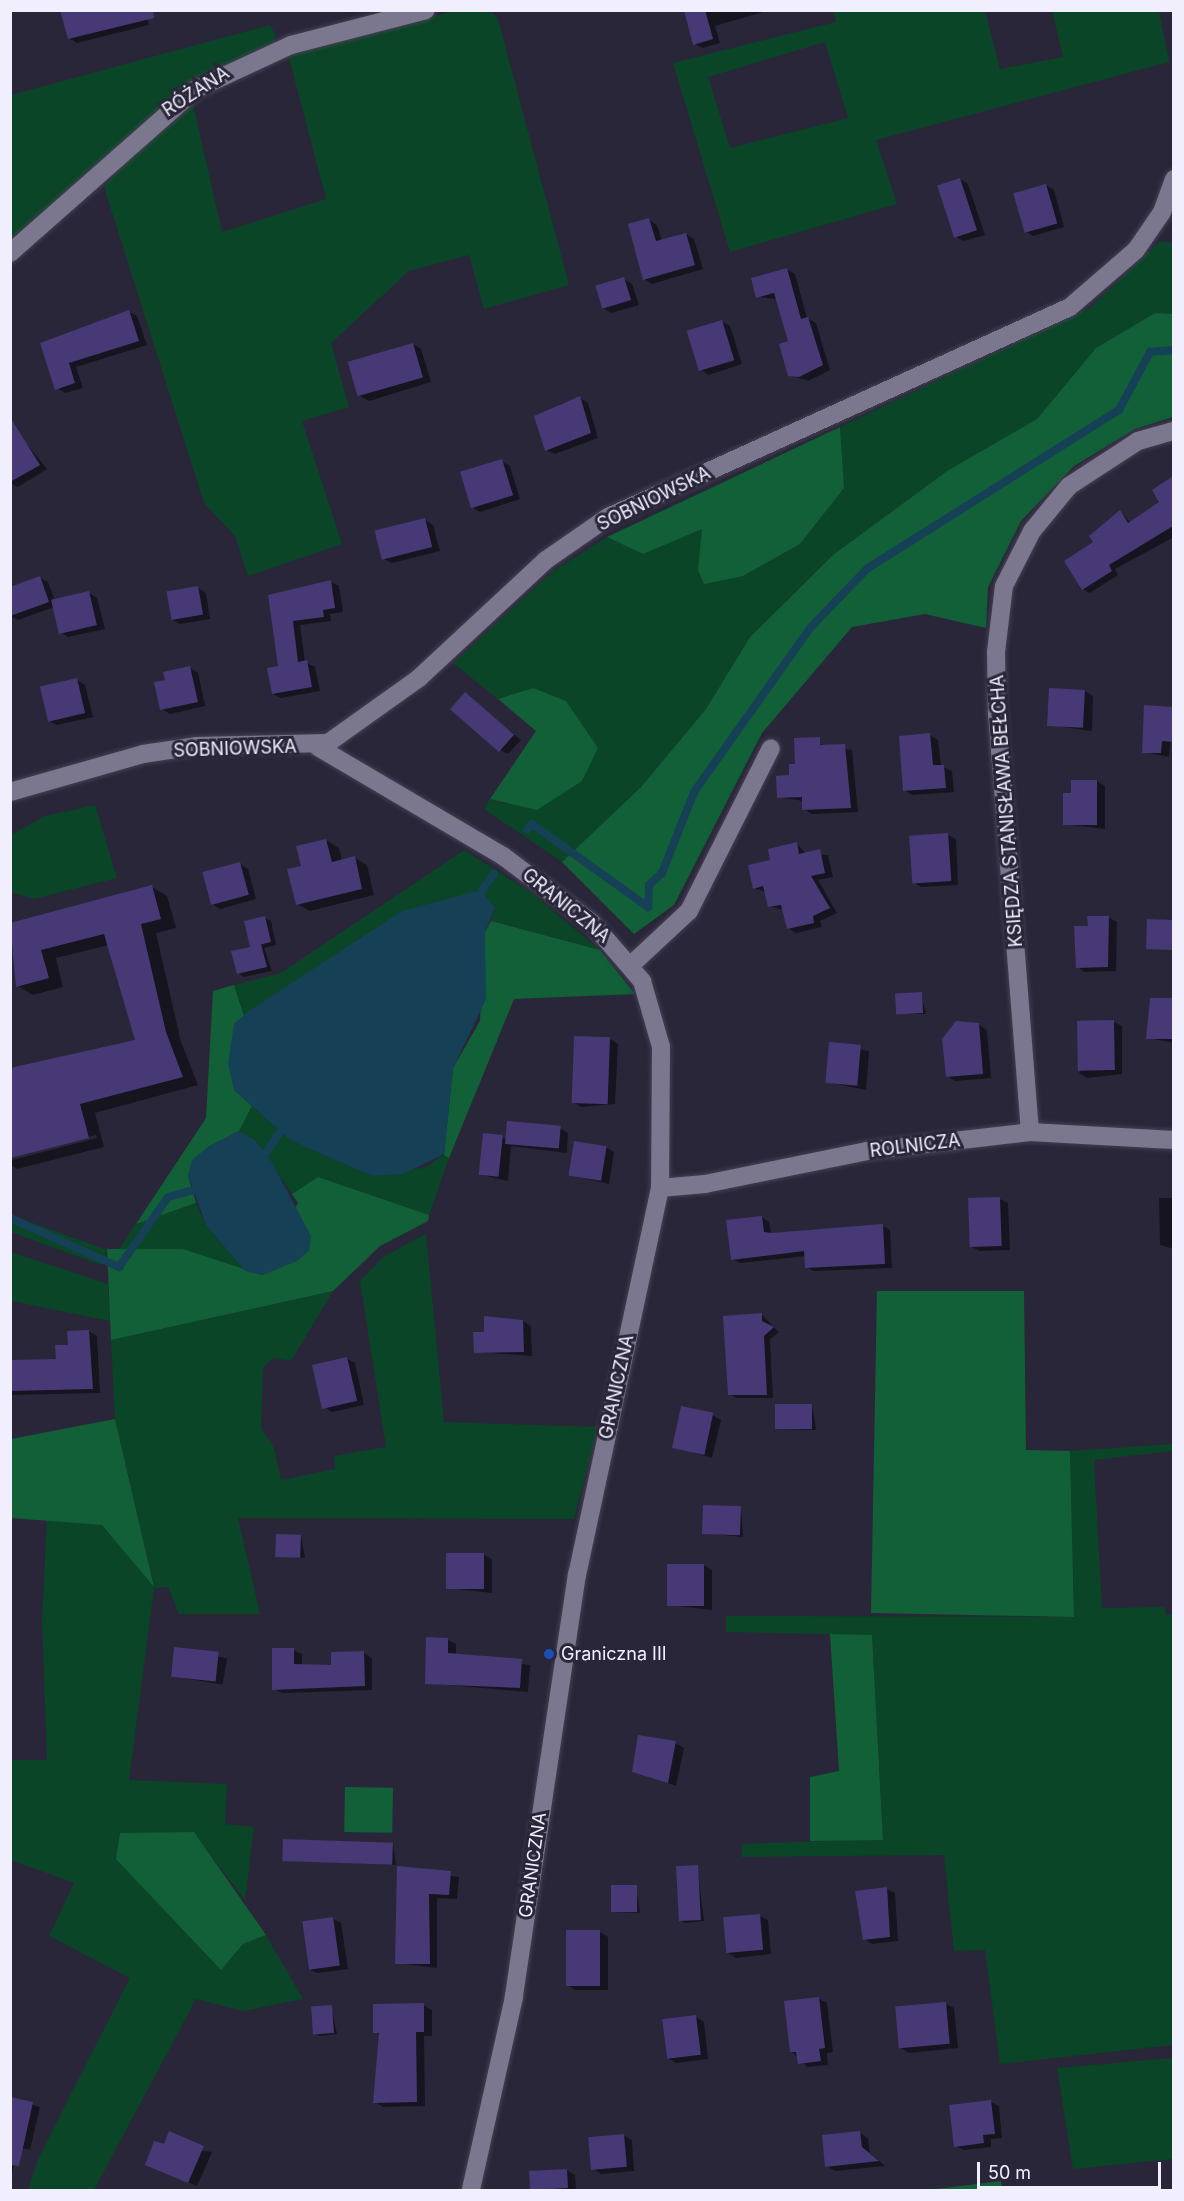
<!DOCTYPE html>
<html>
<head>
<meta charset="utf-8">
<style>
	body { margin:0 }
	#map { position:relative; width:1184px; height:2201px; overflow:hidden; background:#2a263a; font-family:Inter,sans-serif }
	div>[style] { position:absolute }
	[style*='--x'] { left:calc(var(--x)*1px); top:calc(var(--y)*1px); width:calc(var(--w)*1px); rotate:calc(var(--a)*1deg) }
	.green>* { inset:0; background:#094526; transform-origin:0 0 }
	.forest>* { inset:0; background:#116037; transform-origin:0 0 }
	.water>* { inset:0; background:#164056 }
	.shadow>* { inset:0; background:#0007; transform-origin:0 0 }
	.stream>* { height:8px; margin:-4px; padding:0 4px; transform-origin:4px; border-radius:4px; background:#164056 }
	.building>* { inset:0; background:#473975; transform-origin:0 0 }
	.roads { filter:drop-shadow(0 0 2px #444051) drop-shadow(0 0 2px #444051) }
	.minor>* { height:18px; margin:-9px; padding:0 9px; transform-origin:9px; border-radius:9px; background:#7b778f }
	.dots>* { width:16px; height:16px; translate:-50% -50%; box-sizing:border-box; border:3px solid #2a263a; border-radius:50% }
	span { translate:-50% -50%; white-space:nowrap; text-align:center; line-height:1.15; -webkit-text-stroke:6px #2a263a; paint-order:stroke }
	.street-label { font-size:18px; color:#f1effd }
	.poi-label { font-size:18px; color:#f1effd }
	.left { translate:0 -50%; text-align:left }
	.frame { position:absolute; inset:0; border:12px solid #f1effd; pointer-events:none }
	.scale { position:absolute; left:977px; top:2162px; width:184px; height:27px; box-sizing:border-box; border:3px solid #f1effd; border-top:0; padding-left:8px; font-size:18px; line-height:21px; white-space:nowrap; color:#f1effd; -webkit-text-stroke:4px #2a263a; paint-order:stroke }
</style>
</head>
<body>
<div id="map">
	<div class="green">
		<i style="clip-path:polygon(evenodd,833px 10px,985px 11px,1000px 69px,1063px 57px,1052px 11px,1159px 11px,1169px 62px,876px 140px,897px 204px,730px 252px,673px 63px,836px 22px,833px 10px,825px 42px,848px 118px,730px 148px,708px 77px,825px 42px)"></i>
		<i style="clip-path:polygon(454px 11px,490px 11px,498px 19px,569px 285px,484px 309px,469px 255px,409px 271px,331px 343px,349px 407px,302px 421px,342px 544px,248px 576px,235px 536px,204px 503px,104px 187px,156px 129px,192px 100px,222px 232px,326px 199px,288px 54px)"></i>
		<i style="clip-path:polygon(270px 25px,276px 37px,270px 47px,197px 78px,11px 240px,11px 95px)"></i>
		<i style="clip-path:polygon(1160px 241px,1173px 243px,1173px 314px,1155px 313px,1096px 348px,1037px 419px,947px 471px,833px 555px,750px 637px,706px 709px,641px 787px,562px 862px,484px 809px,490px 799px,506px 804px,582px 781px,533px 688px,498px 699px,453px 663px,553px 571px,607px 537px,643px 554px,703px 528px,698px 570px,743px 576px,800px 544px,843px 488px,840px 427px,1091px 307px)"></i>
		<i style="clip-path:polygon(95px 805px,117px 878px,34px 899px,11px 892px,11px 835px,45px 816px)"></i>
		<i style="clip-path:polygon(464px 850px,533px 894px,600px 950px,491px 921px,495px 908px,322px 968px,244px 1016px,234px 985px,281px 973px)"></i>
		<i style="clip-path:polygon(252px 1106px,290px 1140px,372px 1176px,427px 1167px,444px 1154px,449px 1158px,429px 1215px,318px 1177px,292px 1194px,255px 1141px,239px 1131px)"></i>
		<i style="clip-path:polygon(196px 1203px,206px 1225px,245px 1271px,183px 1249px,117px 1253px,135px 1224px)"></i>
		<i style="left:11px;top:1215px;width:102px;height:16px;rotate:20deg"></i>
		<i style="clip-path:polygon(426px 1234px,444px 1422px,598px 1427px,574px 1519px,238px 1518px,260px 1614px,179px 1614px,168px 1587px,154px 1588px,129px 1780px,227px 1784px,225px 1824px,254px 1827px,245px 1900px,193px 1832px,221px 1970px,243px 1944px,266px 1935px,303px 1999px,243px 2011px,196px 1999px,94px 2190px,28px 2190px,39px 2157px,130px 1978px,49px 1936px,74px 1883px,11px 1860px,11px 1760px,47px 1760px,42px 1621px,47px 1517px,102px 1525px,154px 1586px,115px 1419px,111px 1340px,333px 1291px,291px 1361px,273px 1358px,263px 1367px,261px 1428px,274px 1448px,281px 1480px,335px 1469px,334px 1456px,386px 1447px,360px 1281px,383px 1257px)"></i>
		<i style="clip-path:polygon(11px 1252px,108px 1284px,110px 1321px,11px 1301px)"></i>
		<i style="clip-path:polygon(1173px 1444px,1173px 1451px,1094px 1460px,1102px 1608px,1165px 1607px,1166px 1615px,1173px 1614px,1173px 2045px,1000px 2064px,985px 1950px,954px 1951px,944px 1855px,742px 1857px,742px 1844px,883px 1839px,872px 1635px,726px 1632px,726px 1616px,1074px 1617px,1070px 1451px)"></i>
		<i style="clip-path:polygon(1173px 2058px,1173px 2159px,1073px 2169px,1057px 2068px)"></i>
	</div>
	<div class="forest">
		<i style="clip-path:polygon(1155px 313px,1173px 314px,1173px 417px,1135px 429px,1074px 466px,1021px 521px,988px 587px,986px 628px,925px 614px,852px 627px,762px 733px,674px 905px,634px 934px,562px 862px,641px 787px,706px 709px,750px 637px,833px 555px,947px 471px,1037px 419px,1096px 348px)"></i>
		<i style="clip-path:polygon(840px 427px,844px 488px,800px 544px,743px 576px,704px 584px,698px 570px,702px 529px,643px 554px,607px 537px)"></i>
		<i style="clip-path:polygon(533px 688px,566px 701px,598px 748px,582px 781px,537px 810px,490px 799px,536px 731px,498px 699px)"></i>
		<i style="clip-path:polygon(491px 921px,600px 950px,635px 994px,514px 999px,449px 1158px,444px 1155px,453px 1068px,480px 1021px,485px 932px)"></i>
		<i style="clip-path:polygon(234px 985px,244px 1016px,234px 1024px,234px 1090px,252px 1106px,239px 1131px,208px 1147px,188px 1175px,196px 1203px,136px 1224px,206px 1118px,213px 991px)"></i>
		<i style="clip-path:polygon(318px 1177px,429px 1215px,428px 1221px,380px 1246px,333px 1291px,111px 1340px,107px 1249px,183px 1249px,262px 1275px,298px 1203px,292px 1194px)"></i>
		<i style="clip-path:polygon(877px 1291px,1024px 1291px,1026px 1450px,1070px 1451px,1074px 1617px,871px 1613px)"></i>
		<i style="clip-path:polygon(115px 1419px,154px 1587px,102px 1525px,11px 1518px,11px 1439px)"></i>
		<i style="clip-path:polygon(830px 1634px,872px 1635px,883px 1840px,810px 1841px,810px 1777px,839px 1771px)"></i>
		<i style="left:345px;top:1787px;width:48px;height:45px;rotate:1deg"></i>
		<i style="clip-path:polygon(194px 1832px,266px 1935px,243px 1944px,221px 1970px,116px 1859px,120px 1833px)"></i>
		<i style="clip-path:polygon(1001px 2181px,1002px 2190px,922px 2190px,944px 2188px)"></i>
	</div>
	<div class="water">
		<i style="clip-path:polygon(481px 890px,495px 908px,485px 932px,486px 999px,453px 1068px,444px 1154px,403px 1174px,372px 1176px,290px 1140px,234px 1090px,228px 1063px,234px 1024px,250px 1010px,402px 911px)"></i>
		<i style="clip-path:polygon(239px 1131px,255px 1140px,271px 1161px,311px 1236px,309px 1251px,297px 1261px,263px 1275px,245px 1271px,206px 1225px,188px 1175px,192px 1160px,208px 1147px)"></i>
	</div>
	<div class="shadow">
		<i style="clip-path:polygon(145px 10px,149px 25px,77px 43px,69px 38px)"></i>
		<i style="clip-path:polygon(685px 10px,770px 10px,715px 26px,720px 43px,703px 48px,695px 44px)"></i>
		<i style="clip-path:polygon(960px 179px,968px 184px,985px 235px,964px 241px,956px 237px)"></i>
		<i style="clip-path:polygon(1046px 185px,1054px 190px,1064px 227px,1033px 236px,1025px 231px)"></i>
		<i style="clip-path:polygon(649px 220px,657px 225px,662px 241px,686px 234px,694px 239px,703px 269px,652px 284px,644px 279px)"></i>
		<i style="clip-path:polygon(786px 269px,795px 274px,807px 318px,816px 323px,830px 370px,808px 381px,790px 375px,790px 342px,777px 299px,758px 297px)"></i>
		<i style="clip-path:polygon(624px 279px,632px 284px,639px 305px,611px 313px,603px 308px)"></i>
		<i style="clip-path:polygon(129px 312px,137px 316px,147px 345px,76px 367px,83px 388px,65px 393px,57px 388px,42px 343px)"></i>
		<i style="clip-path:polygon(721px 321px,730px 326px,742px 364px,709px 375px,701px 370px)"></i>
		<i style="clip-path:polygon(413px 344px,421px 349px,431px 382px,369px 401px,360px 396px)"></i>
		<i style="clip-path:polygon(580px 398px,588px 403px,598px 438px,555px 454px,546px 450px,560px 404px)"></i>
		<i style="clip-path:polygon(22px 438px,47px 469px,18px 487px,10px 483px,10px 445px)"></i>
		<i style="clip-path:polygon(501px 461px,510px 466px,520px 499px,480px 512px,472px 507px)"></i>
		<i style="clip-path:polygon(1174px 478px,1174px 537px,1115px 569px,1118px 575px,1090px 593px,1083px 589px,1096px 543px,1120px 512px,1131px 523px,1161px 503px,1154px 490px)"></i>
		<i style="clip-path:polygon(425px 520px,433px 525px,440px 551px,392px 563px,384px 559px)"></i>
		<i style="clip-path:polygon(40px 578px,48px 582px,55px 601px,89px 593px,97px 598px,105px 629px,68px 637px,60px 632px,54px 607px,18px 620px,10px 616px,10px 588px)"></i>
		<i style="clip-path:polygon(331px 582px,339px 586px,343px 612px,330px 614px,331px 621px,300px 625px,305px 662px,315px 667px,320px 691px,281px 698px,273px 694px,279px 667px,270px 596px)"></i>
		<i style="clip-path:polygon(198px 588px,206px 593px,210px 619px,180px 624px,171px 619px)"></i>
		<i style="clip-path:polygon(190px 668px,198px 673px,205px 706px,170px 714px,162px 709px,167px 681px)"></i>
		<i style="clip-path:polygon(77px 680px,85px 685px,93px 717px,57px 725px,49px 721px)"></i>
		<i style="clip-path:polygon(1085px 691px,1093px 696px,1092px 731px,1049px 725px)"></i>
		<i style="clip-path:polygon(465px 694px,521px 740px,508px 754px,500px 750px)"></i>
		<i style="clip-path:polygon(1145px 707px,1174px 708px,1169px 757px,1143px 752px)"></i>
		<i style="clip-path:polygon(930px 735px,938px 740px,941px 766px,952px 771px,954px 792px,912px 795px,904px 790px)"></i>
		<i style="clip-path:polygon(795px 740px,852px 750px,858px 812px,812px 814px,804px 809px,803px 801px,778px 797px,796px 765px)"></i>
		<i style="clip-path:polygon(1097px 781px,1105px 786px,1105px 829px,1064px 824px,1073px 794px)"></i>
		<i style="clip-path:polygon(948px 835px,956px 839px,958px 885px,921px 887px,913px 882px,911px 836px)"></i>
		<i style="clip-path:polygon(326px 840px,339px 848px,342px 861px,355px 858px,367px 865px,374px 895px,310px 911px,297px 904px,303px 867px)"></i>
		<i style="clip-path:polygon(797px 844px,806px 854px,828px 855px,833px 877px,818px 880px,837px 913px,820px 921px,822px 927px,796px 933px,788px 928px,784px 910px,769px 906px,766px 892px,754px 888px,772px 861px)"></i>
		<i style="clip-path:polygon(240px 864px,248px 869px,256px 899px,220px 909px,212px 904px)"></i>
		<i style="clip-path:polygon(evenodd,152px 887px,167px 896px,176px 928px,156px 933px,181px 1042px,198px 1085px,95px 1113px,104px 1147px,17px 1169px,10px 1165px,10px 1070px,137px 1041px,109px 945px,56px 958px,63px 987px,33px 995px,18px 986px,10px 925px,152px 887px,96px 1135px,97px 1138px,12px 1160px,12px 1156px,96px 1135px)"></i>
		<i style="clip-path:polygon(1108px 917px,1117px 922px,1116px 971px,1085px 972px,1077px 967px,1089px 927px)"></i>
		<i style="clip-path:polygon(265px 918px,271px 921px,276px 945px,264px 948px,272px 971px,244px 977px,238px 973px)"></i>
		<i style="left:1148px;top:921px;width:26px;height:28px"></i>
		<i style="clip-path:polygon(921px 993px,926px 1014px,898px 1014px)"></i>
		<i style="clip-path:polygon(1151px 1000px,1174px 1000px,1174px 1043px,1148px 1038px)"></i>
		<i style="clip-path:polygon(1114px 1022px,1122px 1026px,1122px 1074px,1087px 1078px,1079px 1073px)"></i>
		<i style="clip-path:polygon(979px 1025px,987px 1030px,991px 1078px,955px 1081px,947px 1076px)"></i>
		<i style="clip-path:polygon(610px 1039px,618px 1044px,615px 1104px,581px 1107px,573px 1102px)"></i>
		<i style="clip-path:polygon(830px 1044px,869px 1051px,866px 1090px,827px 1082px)"></i>
		<i style="clip-path:polygon(560px 1128px,568px 1133px,567px 1153px,511px 1146px,508px 1181px,481px 1175px,484px 1135px,507px 1139px)"></i>
		<i style="clip-path:polygon(606px 1147px,614px 1152px,609px 1184px,571px 1175px)"></i>
		<i style="clip-path:polygon(1159px 1198px,1174px 1198px,1174px 1249px,1160px 1245px)"></i>
		<i style="clip-path:polygon(1000px 1199px,1008px 1203px,1010px 1250px,980px 1251px,972px 1247px)"></i>
		<i style="clip-path:polygon(762px 1217px,769px 1222px,771px 1234px,883px 1226px,890px 1230px,892px 1268px,814px 1271px,806px 1267px,806px 1256px,740px 1263px,733px 1259px)"></i>
		<i style="clip-path:polygon(762px 1315px,779px 1332px,770px 1339px,773px 1398px,736px 1398px,730px 1394px)"></i>
		<i style="clip-path:polygon(523px 1321px,531px 1326px,532px 1356px,475px 1352px,486px 1334px)"></i>
		<i style="clip-path:polygon(89px 1331px,97px 1336px,100px 1393px,10px 1395px,10px 1361px,58px 1361px)"></i>
		<i style="clip-path:polygon(346px 1358px,355px 1363px,364px 1405px,332px 1412px,324px 1407px)"></i>
		<i style="clip-path:polygon(812px 1405px,816px 1430px,777px 1429px)"></i>
		<i style="clip-path:polygon(712px 1415px,721px 1420px,712px 1458px,674px 1447px)"></i>
		<i style="clip-path:polygon(741px 1508px,743px 1537px,703px 1533px)"></i>
		<i style="clip-path:polygon(301px 1536px,305px 1558px,277px 1556px)"></i>
		<i style="clip-path:polygon(483px 1554px,492px 1559px,492px 1593px,447px 1588px)"></i>
		<i style="clip-path:polygon(704px 1565px,712px 1570px,712px 1610px,669px 1605px)"></i>
		<i style="clip-path:polygon(448px 1640px,456px 1644px,456px 1655px,530px 1665px,528px 1692px,426px 1683px)"></i>
		<i style="left:175px;top:1649px;width:53px;height:27px;rotate:10deg"></i>
		<i style="clip-path:polygon(293px 1650px,302px 1654px,302px 1666px,333px 1666px,364px 1653px,372px 1658px,372px 1690px,282px 1693px,274px 1689px)"></i>
		<i style="clip-path:polygon(675px 1743px,684px 1748px,676px 1786px,633px 1771px)"></i>
		<i style="clip-path:polygon(393px 1843px,396px 1865px,284px 1860px)"></i>
		<i style="clip-path:polygon(697px 1866px,704px 1921px,685px 1923px,681px 1921px)"></i>
		<i style="clip-path:polygon(398px 1868px,459px 1877px,457px 1899px,437px 1898px,437px 1968px,396px 1963px)"></i>
		<i style="clip-path:polygon(636px 1886px,640px 1913px,614px 1912px)"></i>
		<i style="clip-path:polygon(887px 1889px,895px 1893px,898px 1941px,872px 1944px,864px 1939px)"></i>
		<i style="clip-path:polygon(760px 1916px,768px 1920px,771px 1954px,736px 1958px,728px 1953px)"></i>
		<i style="clip-path:polygon(333px 1919px,341px 1923px,348px 1969px,317px 1973px,309px 1969px)"></i>
		<i style="clip-path:polygon(600px 1932px,608px 1937px,608px 1990px,575px 1990px,567px 1985px)"></i>
		<i style="clip-path:polygon(819px 1999px,827px 2003px,833px 2052px,827px 2053px,828px 2065px,807px 2067px,791px 2051px)"></i>
		<i style="clip-path:polygon(946px 2004px,954px 2008px,958px 2048px,909px 2053px,901px 2048px)"></i>
		<i style="clip-path:polygon(423px 2005px,432px 2010px,432px 2036px,424px 2036px,425px 2106px,383px 2107px,375px 2102px,380px 2035px,375px 2032px)"></i>
		<i style="clip-path:polygon(331px 2006px,337px 2034px,319px 2036px,316px 2033px)"></i>
		<i style="clip-path:polygon(696px 2017px,704px 2022px,708px 2059px,676px 2063px,668px 2058px)"></i>
		<i style="clip-path:polygon(10px 2098px,40px 2107px,30px 2150px,18px 2147px,10px 2182px)"></i>
		<i style="clip-path:polygon(991px 2102px,999px 2106px,1002px 2138px,991px 2139px,991px 2147px,964px 2150px,955px 2146px)"></i>
		<i style="clip-path:polygon(860px 2133px,868px 2138px,870px 2153px,885px 2166px,835px 2171px,827px 2166px)"></i>
		<i style="clip-path:polygon(623px 2135px,632px 2140px,634px 2171px,601px 2174px,593px 2169px)"></i>
		<i style="clip-path:polygon(164px 2146px,212px 2152px,197px 2186px,155px 2169px)"></i>
		<i style="clip-path:polygon(567px 2170px,575px 2175px,576px 2190px,531px 2189px)"></i>
	</div>
	<div class="stream">
		<i style="--x:527;--y:830;--w:8;--a:-50"></i>
		<i style="--x:532;--y:824;--w:143;--a:35.6"></i>
		<i style="--x:648;--y:907;--w:22;--a:-87"></i>
		<i style="--x:649;--y:885;--w:18;--a:-43"></i>
		<i style="--x:662;--y:873;--w:87;--a:-68.4"></i>
		<i style="--x:694;--y:792;--w:201;--a:-54.7"></i>
		<i style="--x:810;--y:628;--w:83;--a:-46"></i>
		<i style="--x:868;--y:568;--w:297;--a:-32.2"></i>
		<i style="--x:1119;--y:410;--w:66;--a:-61.9"></i>
		<i style="--x:1150;--y:352;--w:24;--a:-5"></i>
		<i style="--x:477;--y:897;--w:29;--a:-54"></i>
		<i style="--x:261;--y:1160;--w:45;--a:-56"></i>
		<i style="--x:10;--y:1218;--w:120;--a:24.2"></i>
		<i style="--x:119;--y:1267;--w:85;--a:-55"></i>
		<i style="--x:168;--y:1197;--w:34;--a:-15"></i>
	</div>
	<div class="building">
		<i style="clip-path:polygon(60px 10px,153px 10px,154px 18px,68px 39px)"></i>
		<i style="clip-path:polygon(684px 10px,705px 10px,713px 39px,693px 45px)"></i>
		<i style="left:960px;top:178px;width:55px;height:24px;rotate:72deg"></i>
		<i style="left:1046px;top:184px;width:41px;height:34px;rotate:74deg"></i>
		<i style="clip-path:polygon(649px 218px,656px 241px,686px 233px,695px 265px,643px 280px,628px 224px)"></i>
		<i style="clip-path:polygon(787px 268px,801px 319px,808px 317px,823px 365px,799px 377px,788px 376px,779px 344px,788px 341px,774px 293px,756px 298px,751px 278px)"></i>
		<i style="left:624px;top:277px;width:24px;height:30px;rotate:73deg"></i>
		<i style="clip-path:polygon(129px 310px,139px 341px,69px 363px,75px 383px,55px 390px,40px 343px)"></i>
		<i style="left:722px;top:320px;width:42px;height:37px;rotate:73deg"></i>
		<i style="left:413px;top:343px;width:36px;height:68px;rotate:74deg"></i>
		<i style="clip-path:polygon(580px 396px,591px 433px,545px 451px,534px 416px)"></i>
		<i style="clip-path:polygon(10px 417px,40px 465px,10px 482px)"></i>
		<i style="left:502px;top:459px;width:38px;height:44px;rotate:73deg"></i>
		<i style="clip-path:polygon(1173px 476px,1173px 526px,1109px 565px,1112px 571px,1082px 590px,1064px 561px,1093px 542px,1089px 536px,1120px 510px,1128px 523px,1159px 502px,1152px 490px)"></i>
		<i style="left:425px;top:518px;width:30px;height:52px;rotate:76deg"></i>
		<i style="clip-path:polygon(40px 576px,49px 602px,10px 616px,10px 587px)"></i>
		<i style="clip-path:polygon(331px 580px,335px 608px,323px 610px,324px 617px,293px 621px,298px 662px,307px 660px,312px 687px,272px 694px,267px 668px,278px 666px,268px 595px)"></i>
		<i style="left:198px;top:586px;width:29px;height:32px;rotate:80deg"></i>
		<i style="left:89px;top:591px;width:35px;height:39px;rotate:77deg"></i>
		<i style="clip-path:polygon(190px 666px,198px 702px,160px 710px,154px 682px,165px 680px,163px 672px)"></i>
		<i style="left:77px;top:678px;width:36px;height:38px;rotate:77deg"></i>
		<i style="left:1049px;top:688px;width:36px;height:38px;rotate:3deg"></i>
		<i style="left:465px;top:692px;width:65px;height:23px;rotate:41deg"></i>
		<i style="clip-path:polygon(1144px 705px,1173px 707px,1173px 742px,1162px 741px,1161px 753px,1142px 753px)"></i>
		<i style="clip-path:polygon(930px 733px,933px 765px,944px 765px,946px 788px,903px 791px,899px 736px)"></i>
		<i style="clip-path:polygon(820px 737px,820px 745px,845px 744px,851px 808px,802px 810px,802px 797px,777px 798px,776px 776px,789px 775px,789px 764px,795px 764px,794px 738px)"></i>
		<i style="clip-path:polygon(1071px 780px,1097px 780px,1097px 825px,1063px 825px,1063px 793px,1071px 793px)"></i>
		<i style="left:948px;top:833px;width:48px;height:39px;rotate:86deg"></i>
		<i style="clip-path:polygon(326px 839px,332px 862px,355px 856px,362px 889px,296px 905px,287px 869px,301px 866px,296px 846px)"></i>
		<i style="clip-path:polygon(797px 842px,799px 854px,820px 849px,825px 873px,811px 876px,830px 908px,813px 916px,814px 923px,787px 929px,781px 905px,768px 907px,763px 886px,753px 889px,748px 865px,770px 860px,768px 849px)"></i>
		<i style="left:240px;top:862px;width:34px;height:39px;rotate:75deg"></i>
		<i style="clip-path:polygon(152px 885px,161px 919px,141px 924px,166px 1032px,183px 1077px,80px 1104px,89px 1138px,10px 1158px,10px 1068px,135px 1040px,104px 934px,41px 950px,49px 978px,16px 987px,10px 923px)"></i>
		<i style="clip-path:polygon(265px 916px,271px 942px,254px 946px,261px 944px,267px 967px,237px 974px,231px 951px,250px 947px,244px 921px)"></i>
		<i style="clip-path:polygon(1087px 916px,1109px 916px,1108px 967px,1076px 968px,1074px 926px,1088px 926px)"></i>
		<i style="left:1147px;top:919px;width:26px;height:30px;rotate:2deg"></i>
		<i style="left:922px;top:992px;width:21px;height:27px;rotate:87deg"></i>
		<i style="clip-path:polygon(1150px 998px,1173px 998px,1173px 1039px,1146px 1039px)"></i>
		<i style="left:1114px;top:1020px;width:50px;height:37px;rotate:89deg"></i>
		<i style="clip-path:polygon(956px 1021px,979px 1023px,983px 1074px,946px 1077px,942px 1039px)"></i>
		<i style="left:574px;top:1036px;width:36px;height:67px;rotate:2deg"></i>
		<i style="left:829px;top:1042px;width:32px;height:41px;rotate:5deg"></i>
		<i style="left:507px;top:1121px;width:54px;height:23px;rotate:5deg"></i>
		<i style="left:483px;top:1133px;width:20px;height:42px;rotate:6deg"></i>
		<i style="left:574px;top:1141px;width:33px;height:35px;rotate:9deg"></i>
		<i style="left:1000px;top:1197px;width:49px;height:32px;rotate:88deg"></i>
		<i style="clip-path:polygon(762px 1216px,764px 1232px,772px 1233px,883px 1224px,885px 1264px,805px 1268px,804px 1251px,731px 1260px,726px 1220px)"></i>
		<i style="clip-path:polygon(762px 1313px,762px 1321px,774px 1327px,764px 1336px,767px 1395px,728px 1395px,723px 1316px)"></i>
		<i style="clip-path:polygon(484px 1316px,523px 1320px,524px 1352px,474px 1353px,473px 1332px,484px 1332px)"></i>
		<i style="clip-path:polygon(89px 1330px,93px 1389px,10px 1391px,10px 1360px,56px 1359px,55px 1345px,68px 1345px,67px 1331px)"></i>
		<i style="left:347px;top:1357px;width:45px;height:36px;rotate:77deg"></i>
		<i style="left:775px;top:1404px;width:37px;height:25px"></i>
		<i style="left:681px;top:1406px;width:33px;height:43px;rotate:12deg"></i>
		<i style="left:703px;top:1505px;width:38px;height:29px;rotate:2deg"></i>
		<i style="left:276px;top:1534px;width:25px;height:23px;rotate:2deg"></i>
		<i style="left:446px;top:1553px;width:38px;height:36px"></i>
		<i style="left:667px;top:1564px;width:37px;height:42px"></i>
		<i style="clip-path:polygon(426px 1637px,448px 1638px,448px 1653px,522px 1659px,520px 1688px,425px 1684px)"></i>
		<i style="left:174px;top:1647px;width:45px;height:30px;rotate:6deg"></i>
		<i style="clip-path:polygon(272px 1648px,294px 1648px,294px 1664px,331px 1665px,331px 1652px,364px 1651px,365px 1686px,272px 1690px)"></i>
		<i style="clip-path:polygon(638px 1735px,676px 1741px,668px 1783px,632px 1772px)"></i>
		<i style="left:283px;top:1839px;width:110px;height:22px;rotate:2deg"></i>
		<i style="left:698px;top:1865px;width:55px;height:22px;rotate:87deg"></i>
		<i style="clip-path:polygon(397px 1866px,451px 1871px,449px 1895px,429px 1894px,430px 1964px,395px 1964px)"></i>
		<i style="left:637px;top:1885px;width:27px;height:26px;rotate:90deg"></i>
		<i style="clip-path:polygon(887px 1887px,890px 1937px,863px 1940px,855px 1891px)"></i>
		<i style="left:760px;top:1914px;width:36px;height:37px;rotate:85deg"></i>
		<i style="left:333px;top:1917px;width:49px;height:31px;rotate:82deg"></i>
		<i style="left:566px;top:1930px;width:34px;height:56px"></i>
		<i style="clip-path:polygon(819px 1997px,825px 2048px,819px 2049px,821px 2061px,798px 2064px,796px 2052px,790px 2052px,784px 2001px)"></i>
		<i style="left:946px;top:2002px;width:42px;height:51px;rotate:85deg"></i>
		<i style="clip-path:polygon(424px 2003px,424px 2032px,416px 2032px,417px 2102px,373px 2103px,379px 2033px,373px 2033px,373px 2004px)"></i>
		<i style="left:332px;top:2005px;width:28px;height:21px;rotate:86deg"></i>
		<i style="left:696px;top:2015px;width:40px;height:34px;rotate:83deg"></i>
		<i style="clip-path:polygon(10px 2097px,33px 2102px,19px 2166px,10px 2165px)"></i>
		<i style="clip-path:polygon(991px 2100px,995px 2134px,983px 2135px,984px 2143px,954px 2147px,949px 2105px)"></i>
		<i style="clip-path:polygon(169px 2131px,204px 2146px,188px 2183px,145px 2165px,154px 2141px,164px 2144px)"></i>
		<i style="clip-path:polygon(860px 2131px,862px 2147px,879px 2161px,825px 2167px,822px 2135px)"></i>
		<i style="left:624px;top:2134px;width:33px;height:36px;rotate:85deg"></i>
		<i style="left:567px;top:2169px;width:19px;height:38px;rotate:87deg"></i>
	</div>
	<div class="roads">
		<div class="minor">
			<i style="--x:10;--y:253;--w:248;--a:-41.4"></i>
			<i style="--x:196;--y:89;--w:105;--a:-24.9"></i>
			<i style="--x:291;--y:45;--w:139;--a:-14.5"></i>
			<i style="--x:318;--y:747;--w:215;--a:30.5"></i>
			<i style="--x:503;--y:856;--w:111;--a:37"></i>
			<i style="--x:592;--y:923;--w:77;--a:49.2"></i>
			<i style="--x:642;--y:981;--w:69;--a:73.9"></i>
			<i style="--x:661;--y:1047;--w:141;--a:90.4"></i>
			<i style="--x:660;--y:1188;--w:395;--a:102.1"></i>
			<i style="--x:577;--y:1574;--w:428;--a:98.5"></i>
			<i style="--x:514;--y:1997;--w:198;--a:102.6"></i>
			<i style="--x:10;--y:792;--w:138;--a:-15.9"></i>
			<i style="--x:143;--y:754;--w:55;--a:-8.4"></i>
			<i style="--x:197;--y:746;--w:131;--a:-1.3"></i>
			<i style="--x:328;--y:743;--w:112;--a:-35.5"></i>
			<i style="--x:419;--y:678;--w:173;--a:-42.9"></i>
			<i style="--x:546;--y:560;--w:75;--a:-34.7"></i>
			<i style="--x:608;--y:517;--w:507;--a:-24.44"></i>
			<i style="--x:1070;--y:307;--w:87;--a:-40.8"></i>
			<i style="--x:1136;--y:250;--w:46;--a:-55.6"></i>
			<i style="--x:1162;--y:212;--w:35;--a:-70"></i>
			<i style="--x:631;--y:965;--w:79;--a:-43"></i>
			<i style="--x:689;--y:911;--w:182;--a:-63.3"></i>
			<i style="--x:1030;--y:1132;--w:418;--a:-94.5"></i>
			<i style="--x:997;--y:715;--w:63;--a:-90.9"></i>
			<i style="--x:996;--y:652;--w:66;--a:-83.1"></i>
			<i style="--x:1004;--y:586;--w:62;--a:-63"></i>
			<i style="--x:1032;--y:531;--w:58;--a:-50.6"></i>
			<i style="--x:1069;--y:486;--w:82;--a:-33.1"></i>
			<i style="--x:1138;--y:441;--w:37;--a:-16"></i>
			<i style="--x:660;--y:1188;--w:45;--a:-5.1"></i>
			<i style="--x:705;--y:1184;--w:165;--a:-11.5"></i>
			<i style="--x:867;--y:1151;--w:164;--a:-6.6"></i>
			<i style="--x:1030;--y:1132;--w:144;--a:3.2"></i>
		</div>
	</div>
	<div class="dots">
		<i style="left:549px;top:1654px;background:#1a4fb4"></i>
	</div>
	<div class="street-label">
		<span style="left:196px;top:92px;rotate:-33deg">RÓŻANA</span>
		<span style="left:654px;top:499px;rotate:-26deg">SOBNIOWSKA</span>
		<span style="left:235px;top:749px;rotate:-2deg">SOBNIOWSKA</span>
		<span style="left:1007px;top:811px;rotate:-94deg">KSIĘDZA STANISŁAWA BEŁCHA</span>
		<span style="left:566px;top:906px;rotate:39deg">GRANICZNA</span>
		<span style="left:915px;top:1146px;rotate:-7deg">ROLNICZA</span>
		<span style="left:617px;top:1387px;rotate:-78deg">GRANICZNA</span>
		<span style="left:533px;top:1865px;rotate:-82deg">GRANICZNA</span>
	</div>
	<div class="poi-label">
		<span class="left" style="left:561px;top:1654px">Graniczna III</span>
	</div>
	<div class="frame"></div>
	<div class="scale">50 m</div>
</div>
</body>
</html>
